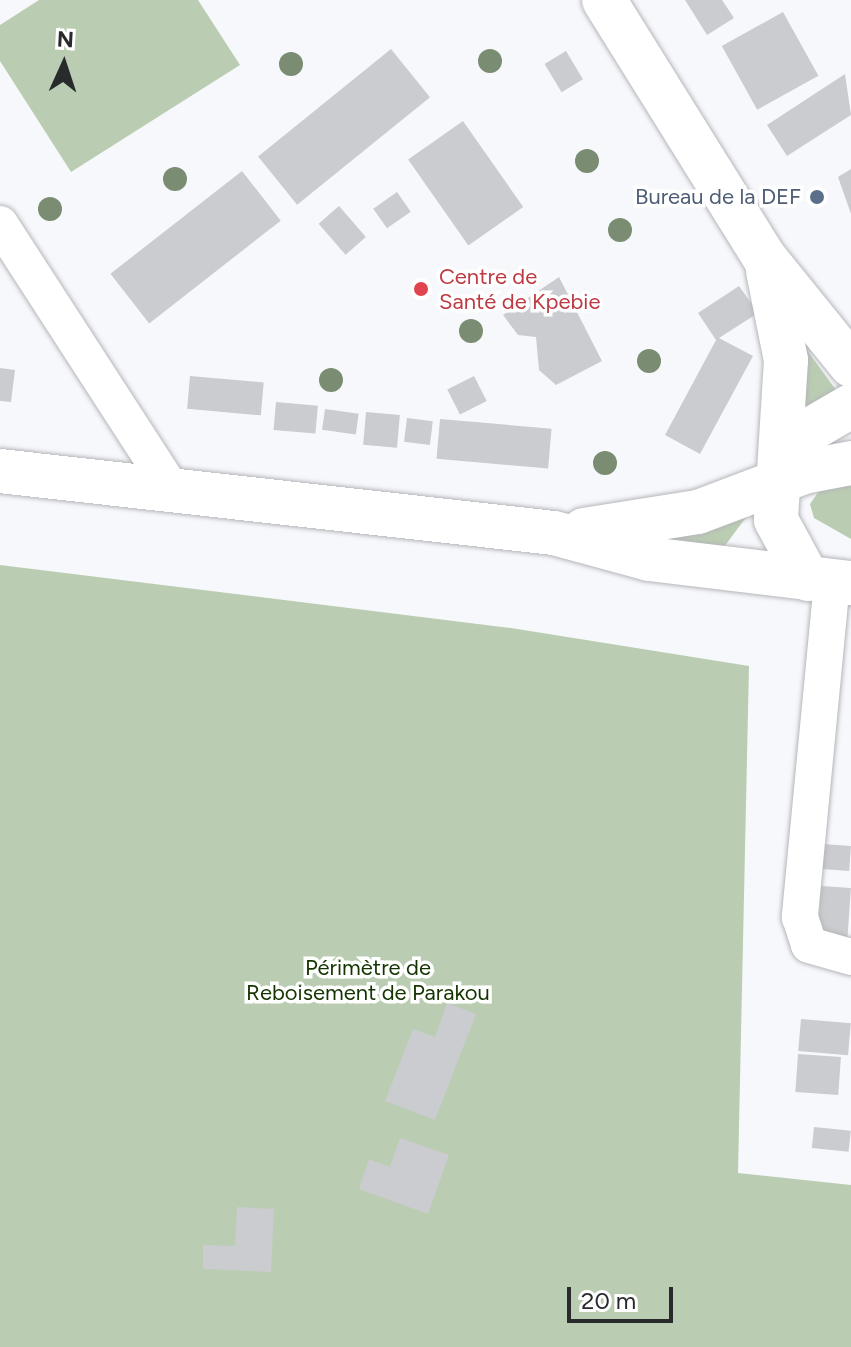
<!DOCTYPE html>
<html>
<head>
<meta charset="utf-8">
<style>
	body { margin:0 }
	#map { position:relative; width:851px; height:1347px; overflow:hidden; background:#f7f8fc; font-family:Figtree,sans-serif }
	div>[style] { position:absolute }
	[style*='--x'] { left:calc(var(--x)*1px); top:calc(var(--y)*1px); width:calc(var(--w)*1px); rotate:calc(var(--a)*1deg) }
	.green>* { inset:0; background:#bacdb2 }
	.building>* { inset:0; background:#cacccf; transform-origin:0 0 }
	.roads { filter:drop-shadow(0 0 2px #b5b6ba) drop-shadow(0 0 2px #b5b6ba) }
	.street>* { height:36px; margin:-18px; padding:0 18px; transform-origin:18px; border-radius:18px; background:#fff }
	.secondary>* { height:44px; margin:-22px; padding:0 22px; transform-origin:22px; border-radius:22px; background:#fff }
	.trees>* { width:24px; height:24px; margin:-12px; border-radius:50%; background:#7a8c72 }
	.dots>* { width:22px; height:22px; translate:-50% -50%; box-sizing:border-box; border:4px solid #fff; border-radius:50% }
	span { translate:-50% -50%; white-space:nowrap; text-align:center; line-height:1.15; -webkit-text-stroke:7px #fff; paint-order:stroke }
	.service-label { font-size:22px; color:#4e5e75 }
	.right { translate:-100% -50%; text-align:right }
	.health-label { font-size:22px; color:#be3a42 }
	.left { translate:0 -50%; text-align:left }
	.park-label { font-size:22px; color:#143401 }
	.north { position:absolute; left:24px; top:24px; width:80px; height:80px; -webkit-text-stroke:6px #fff; paint-order:stroke; rotate:3deg; font-size:22px; font-weight:700; line-height:32px; text-align:center; color:#292a2b }
	.north::after { content:''; display:block; margin:auto; width:28px; height:36px; background:#292a2b; clip-path:polygon(50% 0,100% 100%,50% 72%,0 100%) }
	.scale { position:absolute; left:567px; top:1287px; width:106px; height:36px; box-sizing:border-box; border:4px solid #292a2b; border-top:0; padding-left:10px; font-size:24px; line-height:28px; white-space:nowrap; color:#292a2b; -webkit-text-stroke:6px #fff; paint-order:stroke }
</style>
</head>
<body>
<div id="map">
	<div class="green">
		<i style="clip-path:polygon(39px 0,198px 0,240px 65px,71px 172px,0 61px,0 25px)"></i>
		<i style="clip-path:polygon(798px 338px,839px 394px,797px 418px)"></i>
		<i style="clip-path:polygon(851px 477px,851px 539px,814px 518px,810px 504px,824px 484px)"></i>
		<i style="clip-path:polygon(750px 512px,724px 547px,630px 537px)"></i>
		<i style="clip-path:polygon(0 565px,511px 628px,749px 666px,738px 1173px,851px 1185px,851px 1347px,0 1347px)"></i>
	</div>
	<div class="building">
		<i style="clip-path:polygon(685px 0,722px 0,734px 18px,707px 35px)"></i>
		<i style="left:783px;top:12px;width:73px;height:70px;rotate:61deg"></i>
		<i style="left:391px;top:49px;width:62px;height:171px;rotate:51deg"></i>
		<i style="left:566px;top:51px;width:33px;height:25px;rotate:59deg"></i>
		<i style="clip-path:polygon(845px 74px,851px 115px,787px 156px,767px 125px)"></i>
		<i style="left:463px;top:121px;width:105px;height:67px;rotate:55deg"></i>
		<i style="clip-path:polygon(851px 169px,851px 214px,838px 177px)"></i>
		<i style="left:242px;top:171px;width:63px;height:167px;rotate:52deg"></i>
		<i style="left:397px;top:192px;width:24px;height:29px;rotate:55deg"></i>
		<i style="left:339px;top:206px;width:41px;height:27px;rotate:49deg"></i>
		<i style="clip-path:polygon(559px 277px,602px 361px,556px 385px,539px 370px,536px 337px,518px 335px,503px 315px)"></i>
		<i style="clip-path:polygon(739px 286px,758px 313px,719px 338px,753px 356px,700px 454px,665px 435px,716px 340px,698px 313px)"></i>
		<i style="clip-path:polygon(0 368px,15px 370px,11px 402px,0 401px)"></i>
		<i style="left:190px;top:376px;width:74px;height:33px;rotate:5deg"></i>
		<i style="left:474px;top:376px;width:28px;height:30px;rotate:63deg"></i>
		<i style="left:276px;top:402px;width:42px;height:28px;rotate:5deg"></i>
		<i style="left:325px;top:409px;width:34px;height:21px;rotate:8deg"></i>
		<i style="left:366px;top:412px;width:34px;height:33px;rotate:5deg"></i>
		<i style="left:407px;top:418px;width:26px;height:24px;rotate:7deg"></i>
		<i style="left:440px;top:419px;width:112px;height:40px;rotate:5deg"></i>
		<i style="left:823px;top:844px;width:28px;height:25px;rotate:4deg"></i>
		<i style="left:821px;top:886px;width:30px;height:60px;rotate:4deg"></i>
		<i style="clip-path:polygon(447px 1003px,476px 1014px,435px 1120px,385px 1101px,413px 1029px,435px 1037px)"></i>
		<i style="left:801px;top:1019px;width:50px;height:32px;rotate:5deg"></i>
		<i style="left:798px;top:1054px;width:43px;height:38px;rotate:4deg"></i>
		<i style="left:814px;top:1127px;width:37px;height:21px;rotate:6deg"></i>
		<i style="clip-path:polygon(400px 1138px,449px 1155px,428px 1214px,359px 1189px,369px 1159px,390px 1167px)"></i>
		<i style="clip-path:polygon(237px 1207px,274px 1209px,271px 1272px,203px 1269px,203px 1245px,235px 1246px)"></i>
	</div>
	<div class="roads">
		<div class="street">
			<i style="--x:0;--y:224;--w:315;--a:57.1"></i>
			<i style="--x:832;--y:582;--w:337;--a:95.5"></i>
			<i style="--x:800;--y:917;--w:29;--a:72"></i>
			<i style="--x:809;--y:945;--w:44;--a:15.9"></i>
		</div>
		<div class="secondary">
			<i style="--x:604;--y:0;--w:303;--a:58.1"></i>
			<i style="--x:764;--y:257;--w:139;--a:51.1"></i>
			<i style="--x:768;--y:271;--w:91;--a:78.6"></i>
			<i style="--x:786;--y:360;--w:160;--a:93.6"></i>
			<i style="--x:776;--y:520;--w:67;--a:61.5"></i>
			<i style="--x:784;--y:445;--w:78;--a:-30.2"></i>
			<i style="--x:0;--y:471;--w:557;--a:6.39"></i>
			<i style="--x:554;--y:533;--w:98;--a:15.3"></i>
			<i style="--x:649;--y:559;--w:203;--a:6.8"></i>
			<i style="--x:584;--y:530;--w:115;--a:-9"></i>
			<i style="--x:698;--y:512;--w:113;--a:-20.7"></i>
			<i style="--x:804;--y:472;--w:48;--a:-10.8"></i>
		</div>
	</div>
	<div class="trees">
		<i style="left:490px;top:61px"></i>
		<i style="left:291px;top:64px"></i>
		<i style="left:587px;top:161px"></i>
		<i style="left:175px;top:179px"></i>
		<i style="left:50px;top:209px"></i>
		<i style="left:620px;top:230px"></i>
		<i style="left:471px;top:331px"></i>
		<i style="left:649px;top:361px"></i>
		<i style="left:331px;top:380px"></i>
		<i style="left:605px;top:463px"></i>
	</div>
	<div class="dots">
		<i style="left:817px;top:197px;background:#5c6f8a"></i>
		<i style="left:421px;top:289px;background:#e0444e"></i>
	</div>
	<div class="service-label">
		<span class="right" style="left:801px;top:197px">Bureau de la DEF</span>
	</div>
	<div class="health-label">
		<span class="left" style="left:439px;top:289px">Centre de<br>Santé de Kpebie</span>
	</div>
	<div class="park-label">
		<span style="left:368px;top:980px">Périmètre de<br>Reboisement de Parakou</span>
	</div>
	<div class="north">N</div>
	<div class="scale">20 m</div>
</div>
</body>
</html>
